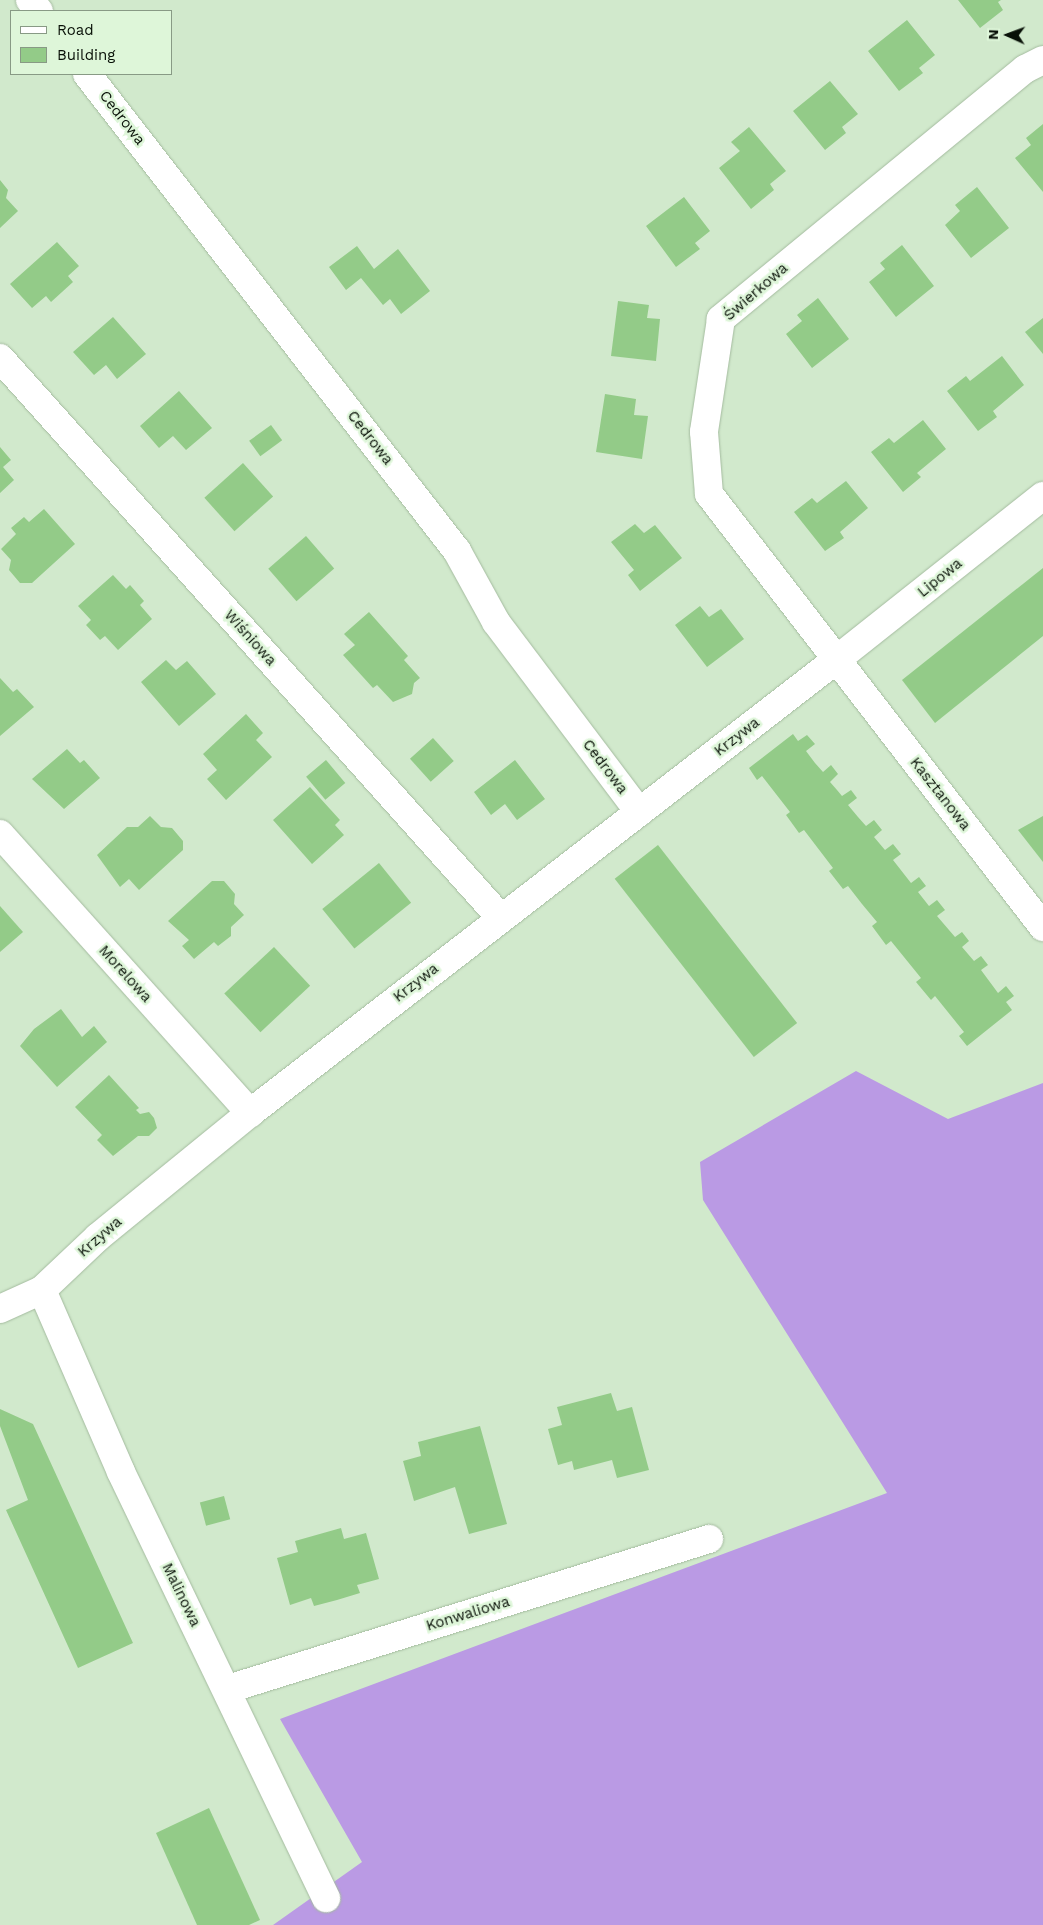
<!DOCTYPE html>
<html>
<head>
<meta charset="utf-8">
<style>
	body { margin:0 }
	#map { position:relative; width:1043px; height:1925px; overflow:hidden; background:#d1e9cc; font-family:"Work Sans",sans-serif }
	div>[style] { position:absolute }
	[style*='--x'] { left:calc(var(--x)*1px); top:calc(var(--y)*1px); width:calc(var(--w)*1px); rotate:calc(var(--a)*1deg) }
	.forest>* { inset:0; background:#ba9ae4 }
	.building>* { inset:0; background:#93cb88; transform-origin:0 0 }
	.roads { filter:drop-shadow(0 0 1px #a4bb9f) drop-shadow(0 0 1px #a4bb9f) }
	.minor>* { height:28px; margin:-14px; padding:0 14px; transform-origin:14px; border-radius:14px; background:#fff }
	span { translate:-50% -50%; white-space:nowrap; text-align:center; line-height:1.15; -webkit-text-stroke:5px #def6d9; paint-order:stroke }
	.street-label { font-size:15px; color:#081007 }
	.legend { position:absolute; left:10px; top:10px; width:162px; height:65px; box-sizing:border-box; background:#def6d9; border:1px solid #889a85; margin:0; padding:6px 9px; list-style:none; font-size:15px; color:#081007 }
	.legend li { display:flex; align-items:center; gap:10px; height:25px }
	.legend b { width:25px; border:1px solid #889a85 }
	.north { position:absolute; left:983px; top:10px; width:50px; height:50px; -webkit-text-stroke:4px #def6d9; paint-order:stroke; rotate:272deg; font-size:14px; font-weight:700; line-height:20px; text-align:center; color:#081007 }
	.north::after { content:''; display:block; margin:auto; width:18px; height:22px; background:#081007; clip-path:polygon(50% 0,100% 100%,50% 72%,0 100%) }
</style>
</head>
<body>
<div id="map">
	<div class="forest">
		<i style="clip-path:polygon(856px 1071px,948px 1119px,1043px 1083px,1043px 1925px,273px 1925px,362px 1862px,280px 1719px,887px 1493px,703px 1200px,700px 1162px)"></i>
	</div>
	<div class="building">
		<i style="clip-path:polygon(958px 0,1001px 0,998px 2px,1003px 10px,980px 28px)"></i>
		<i style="clip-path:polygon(907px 20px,935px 55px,919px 68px,923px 73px,899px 91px,868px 51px)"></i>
		<i style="clip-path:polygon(830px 81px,858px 114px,842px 127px,846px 133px,825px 150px,793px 111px)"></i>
		<i style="clip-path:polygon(1043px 124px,1043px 192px,1015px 158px,1031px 145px,1026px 138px)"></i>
		<i style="clip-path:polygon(749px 127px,786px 171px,770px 184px,774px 190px,751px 209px,719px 168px,740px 151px,731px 142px)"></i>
		<i style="clip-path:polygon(0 180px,8px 190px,6px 198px,18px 211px,0 228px)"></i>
		<i style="clip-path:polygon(977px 187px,1009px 228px,971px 258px,945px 225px,960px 211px,955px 205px)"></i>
		<i style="clip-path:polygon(684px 197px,710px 231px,695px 243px,700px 249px,676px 267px,646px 226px)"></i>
		<i style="clip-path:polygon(57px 242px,79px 266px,68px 276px,73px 282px,51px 302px,46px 296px,32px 308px,10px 284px)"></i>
		<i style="clip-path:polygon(902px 245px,934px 286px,896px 317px,869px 282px,885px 269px,880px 263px)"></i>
		<i style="clip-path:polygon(357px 246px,374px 269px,398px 249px,430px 291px,401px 314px,390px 299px,383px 305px,361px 278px,346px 290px,329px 267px)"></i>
		<i style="clip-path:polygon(818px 298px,849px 339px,812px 368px,786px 334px,802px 321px,797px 315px)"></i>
		<i style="clip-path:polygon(618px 301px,649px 305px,647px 318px,660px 319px,656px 361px,611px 356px)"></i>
		<i style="clip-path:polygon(113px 317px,146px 354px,117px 379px,106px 365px,94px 375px,73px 352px)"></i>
		<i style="clip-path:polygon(1043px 318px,1043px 354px,1025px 332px)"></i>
		<i style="clip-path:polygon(1002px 356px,1024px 385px,993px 411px,997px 417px,978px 431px,947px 391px,966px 376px,970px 381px)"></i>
		<i style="clip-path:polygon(179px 391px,212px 428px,186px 450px,173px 436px,159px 448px,140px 426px)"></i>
		<i style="clip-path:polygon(605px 394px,636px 399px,634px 415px,648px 416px,642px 459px,596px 452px)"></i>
		<i style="clip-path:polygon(923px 420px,946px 449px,917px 473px,921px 477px,903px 492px,871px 452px,889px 438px,894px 443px)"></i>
		<i style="left:271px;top:425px;width:19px;height:27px;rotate:54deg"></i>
		<i style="clip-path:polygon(0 447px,11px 460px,3px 467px,14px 480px,0 493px)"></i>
		<i style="left:243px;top:463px;width:45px;height:52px;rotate:48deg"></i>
		<i style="clip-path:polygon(846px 481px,868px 508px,840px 532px,844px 538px,825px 551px,794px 512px,812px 498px,817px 503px)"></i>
		<i style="clip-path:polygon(44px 509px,75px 544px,32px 583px,20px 583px,9px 570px,11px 560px,1px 549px,16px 534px,11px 528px,24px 517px,29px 522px)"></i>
		<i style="clip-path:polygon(635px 524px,644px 533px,655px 525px,682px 558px,640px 591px,628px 575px,634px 570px,611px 542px)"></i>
		<i style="left:306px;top:536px;width:43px;height:50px;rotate:49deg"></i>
		<i style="clip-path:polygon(1043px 568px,1043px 636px,935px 723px,902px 680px)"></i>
		<i style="clip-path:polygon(113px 575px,126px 589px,130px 585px,144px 601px,140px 605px,152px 619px,118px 650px,105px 636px,100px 640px,86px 625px,91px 620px,78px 606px)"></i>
		<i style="clip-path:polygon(700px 606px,709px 617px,721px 609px,744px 639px,707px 667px,675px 625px)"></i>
		<i style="clip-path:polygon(369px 612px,408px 656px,404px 660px,420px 678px,414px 683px,412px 694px,393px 702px,377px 685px,373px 688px,343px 655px,355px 645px,344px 634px)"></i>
		<i style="clip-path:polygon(166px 660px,176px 670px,187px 661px,216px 694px,179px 726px,141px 682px)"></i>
		<i style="clip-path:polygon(0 678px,13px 692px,17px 689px,34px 707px,0 736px)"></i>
		<i style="clip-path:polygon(246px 714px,263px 733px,256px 740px,272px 757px,226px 800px,207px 779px,217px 770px,203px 754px)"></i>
		<i style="clip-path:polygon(793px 734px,798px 741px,807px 735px,815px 744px,806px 751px,815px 763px,823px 772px,831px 765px,838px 774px,830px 782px,837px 790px,842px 796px,851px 790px,857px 798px,848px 805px,858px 817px,866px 826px,874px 820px,882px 830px,874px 837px,885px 850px,893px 844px,901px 854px,893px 860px,911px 883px,919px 877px,926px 886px,918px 892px,929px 906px,937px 900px,945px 910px,937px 916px,955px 937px,962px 932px,969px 941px,962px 947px,974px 961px,981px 956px,988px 965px,981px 970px,998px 993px,1006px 986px,1014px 996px,1006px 1002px,1012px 1010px,967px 1046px,959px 1036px,964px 1032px,935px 996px,931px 1000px,916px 982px,921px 978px,891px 941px,886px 945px,872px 926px,877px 922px,862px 904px,848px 886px,843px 889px,829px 871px,833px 868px,804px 830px,799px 833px,786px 815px,790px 812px,762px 776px,757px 780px,749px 768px)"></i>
		<i style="left:433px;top:738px;width:31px;height:31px;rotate:48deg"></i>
		<i style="clip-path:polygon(67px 749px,80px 763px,84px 760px,100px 778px,64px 809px,32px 779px)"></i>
		<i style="left:326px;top:760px;width:30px;height:26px;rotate:50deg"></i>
		<i style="clip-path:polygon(515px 760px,545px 799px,517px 820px,505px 804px,491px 815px,474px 792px)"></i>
		<i style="clip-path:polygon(310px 787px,340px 820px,335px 825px,344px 835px,312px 864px,273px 820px)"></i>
		<i style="clip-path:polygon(150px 816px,161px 827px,172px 828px,183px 841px,183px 850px,139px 890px,129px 879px,120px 887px,97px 855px,127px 827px,138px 827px)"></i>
		<i style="clip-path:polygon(1043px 816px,1043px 862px,1018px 830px)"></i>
		<i style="left:658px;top:845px;width:226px;height:55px;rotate:52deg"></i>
		<i style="left:379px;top:863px;width:51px;height:73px;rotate:51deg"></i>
		<i style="clip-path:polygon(212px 881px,224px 881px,235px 894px,234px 904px,244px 915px,231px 927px,231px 936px,218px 946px,214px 942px,194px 959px,182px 946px,189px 940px,168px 921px)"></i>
		<i style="clip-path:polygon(0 906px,23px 932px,0 952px)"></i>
		<i style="left:274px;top:947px;width:53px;height:68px;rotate:47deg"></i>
		<i style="clip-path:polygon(61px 1009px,82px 1037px,94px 1026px,107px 1042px,57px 1087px,20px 1046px,34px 1029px)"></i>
		<i style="clip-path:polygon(109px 1075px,139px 1108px,136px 1110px,140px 1114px,149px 1112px,154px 1118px,157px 1128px,149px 1136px,138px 1136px,113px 1156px,97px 1140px,102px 1135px,75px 1107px)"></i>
		<i style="clip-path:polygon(611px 1393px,617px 1411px,632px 1407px,649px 1470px,617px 1478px,612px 1460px,574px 1470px,572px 1461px,558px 1465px,548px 1429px,562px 1425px,557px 1407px)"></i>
		<i style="clip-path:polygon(0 1409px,33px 1424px,133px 1643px,78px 1668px,6px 1510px,28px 1500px,0 1426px)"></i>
		<i style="clip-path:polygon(480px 1426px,507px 1524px,469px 1534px,455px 1487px,414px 1501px,403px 1461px,421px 1456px,418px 1442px)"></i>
		<i style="left:224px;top:1496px;width:24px;height:25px;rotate:75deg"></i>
		<i style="clip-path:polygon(341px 1528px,344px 1539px,366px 1533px,379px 1579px,357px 1585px,360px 1593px,337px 1600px,314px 1606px,311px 1598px,290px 1605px,277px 1558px,298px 1552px,295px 1541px)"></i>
		<i style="clip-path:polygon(209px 1808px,260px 1920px,249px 1925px,197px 1925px,156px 1833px)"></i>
	</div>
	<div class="roads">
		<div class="minor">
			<i style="--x:30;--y:0;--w:14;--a:51"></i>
			<i style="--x:1043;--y:60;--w:20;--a:153"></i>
			<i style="--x:1025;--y:69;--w:394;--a:140.6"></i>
			<i style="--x:721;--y:319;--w:114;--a:98.6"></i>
			<i style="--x:704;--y:432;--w:62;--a:85.4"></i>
			<i style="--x:709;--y:494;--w:547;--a:52.35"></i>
			<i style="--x:87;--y:74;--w:604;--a:52.2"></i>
			<i style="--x:457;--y:551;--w:81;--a:61.2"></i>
			<i style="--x:496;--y:622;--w:238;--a:53"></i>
			<i style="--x:0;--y:358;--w:750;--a:48.19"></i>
			<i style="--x:0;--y:834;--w:375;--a:48.1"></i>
			<i style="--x:42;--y:1290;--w:198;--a:66.5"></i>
			<i style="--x:121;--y:1472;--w:473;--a:64.3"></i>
			<i style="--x:0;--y:1309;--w:46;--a:-24.3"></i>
			<i style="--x:42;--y:1290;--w:77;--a:-43.4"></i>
			<i style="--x:98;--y:1237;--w:196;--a:-39.2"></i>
			<i style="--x:250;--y:1113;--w:741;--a:-37.71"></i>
			<i style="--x:836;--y:660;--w:264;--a:-38.4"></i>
			<i style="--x:228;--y:1689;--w:504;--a:-17.32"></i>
		</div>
	</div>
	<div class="street-label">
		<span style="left:122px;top:118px;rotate:52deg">Cedrowa</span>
		<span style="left:756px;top:292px;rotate:-41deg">Świerkowa</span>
		<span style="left:370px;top:438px;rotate:52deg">Cedrowa</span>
		<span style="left:940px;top:578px;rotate:-39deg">Lipowa</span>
		<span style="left:250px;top:638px;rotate:48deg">Wiśniowa</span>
		<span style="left:737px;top:737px;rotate:-38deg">Krzywa</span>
		<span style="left:605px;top:767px;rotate:53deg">Cedrowa</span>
		<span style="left:940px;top:794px;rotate:52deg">Kasztanowa</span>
		<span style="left:125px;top:974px;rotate:48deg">Morelowa</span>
		<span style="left:416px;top:983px;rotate:-38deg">Krzywa</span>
		<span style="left:100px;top:1237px;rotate:-41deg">Krzywa</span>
		<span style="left:181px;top:1595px;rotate:64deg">Malinowa</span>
		<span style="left:468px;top:1614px;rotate:-17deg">Konwaliowa</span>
	</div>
	<ul class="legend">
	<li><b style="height:6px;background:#fff"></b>Road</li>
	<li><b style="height:14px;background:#93cb88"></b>Building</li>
	</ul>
	<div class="north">N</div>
</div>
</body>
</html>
